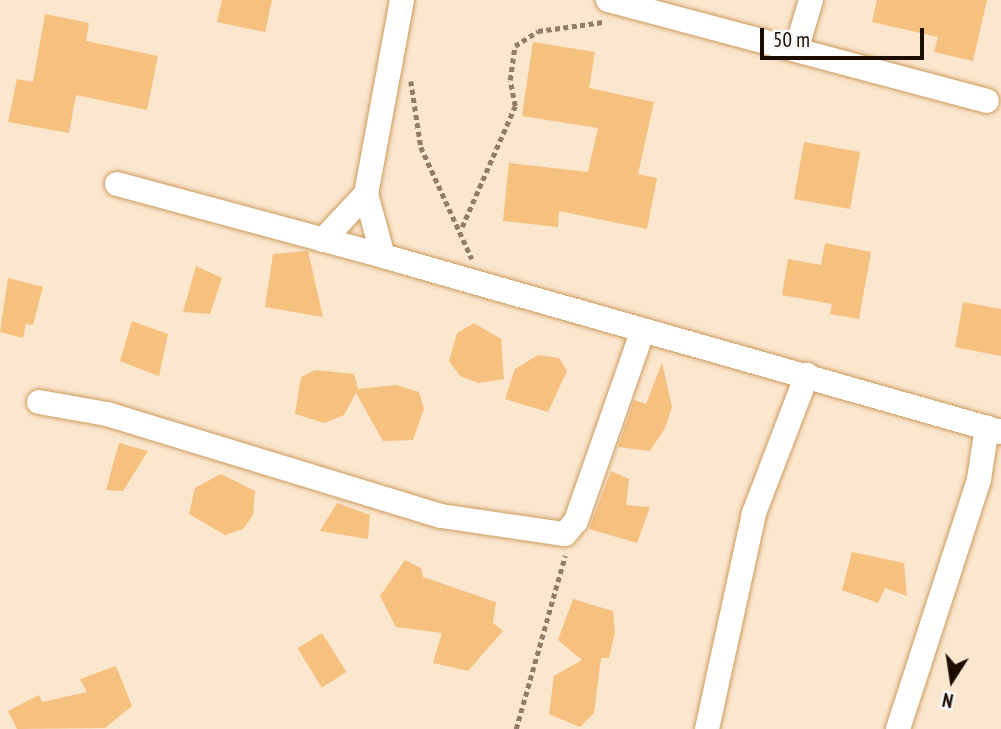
<!DOCTYPE html>
<html>
<head>
<meta charset="utf-8">
<style>
	body { margin:0 }
	#map { position:relative; width:1001px; height:729px; overflow:hidden; background:#fbe6ce; font-family:"PT Sans Narrow",sans-serif }
	div>[style] { position:absolute }
	[style*='--x'] { left:calc(var(--x)*1px); top:calc(var(--y)*1px); width:calc(var(--w)*1px); rotate:calc(var(--a)*1deg) }
	.building>* { inset:0; background:#f6c07f; transform-origin:0 0 }
	.path>* { height:4.5px; margin-top:-2.25px; transform-origin:0; background:repeating-linear-gradient(90deg,#907d6b 0 5px,transparent 0 8.5px) }
	.roads { filter:drop-shadow(0 0 2px #cc9b5e) drop-shadow(0 0 2px #cc9b5e) }
	.minor>* { height:24px; margin:-12px; padding:0 12px; transform-origin:12px; border-radius:12px; background:#fff }
	span { translate:-50% -50%; white-space:nowrap; text-align:center; line-height:1.15; -webkit-text-stroke:7px #f6f6f6; paint-order:stroke }
	.north { position:absolute; left:917px; top:645px; width:70px; height:70px; -webkit-text-stroke:5px #f6f6f6; paint-order:stroke; rotate:192deg; font-size:19px; font-weight:700; line-height:28px; text-align:center; color:#1d0c00 }
	.north::after { content:''; display:block; margin:auto; width:24px; height:32px; background:#1d0c00; clip-path:polygon(50% 0,100% 100%,50% 72%,0 100%) }
	.scale { position:absolute; left:760px; top:28px; width:164px; height:32px; box-sizing:border-box; border:4px solid #1d0c00; border-top:0; padding-left:9px; font-size:21px; line-height:24px; white-space:nowrap; color:#1d0c00; -webkit-text-stroke:5px #f6f6f6; paint-order:stroke }
</style>
</head>
<body>
<div id="map">
	<div class="building">
		<i style="clip-path:polygon(222px 0,272px 0,265px 32px,217px 22px)"></i>
		<i style="clip-path:polygon(877px 0,987px 0,973px 61px,934px 52px,938px 37px,872px 22px)"></i>
		<i style="clip-path:polygon(45px 14px,89px 23px,86px 41px,158px 56px,147px 110px,76px 95px,69px 133px,8px 122px,17px 79px,33px 82px)"></i>
		<i style="clip-path:polygon(533px 42px,595px 52px,589px 88px,654px 102px,638px 174px,657px 178px,647px 229px,559px 211px,558px 227px,503px 221px,509px 163px,588px 172px,598px 128px,522px 116px)"></i>
		<i style="left:804px;top:142px;width:57px;height:58px;rotate:10deg"></i>
		<i style="clip-path:polygon(825px 243px,871px 252px,859px 319px,830px 314px,832px 304px,782px 295px,788px 259px,821px 265px)"></i>
		<i style="clip-path:polygon(308px 251px,323px 317px,265px 307px,273px 254px)"></i>
		<i style="clip-path:polygon(196px 266px,222px 278px,210px 314px,183px 312px)"></i>
		<i style="clip-path:polygon(8px 278px,43px 287px,33px 325px,26px 324px,23px 338px,0 332px)"></i>
		<i style="clip-path:polygon(963px 302px,1001px 309px,1001px 356px,955px 347px)"></i>
		<i style="clip-path:polygon(132px 321px,168px 334px,159px 376px,120px 361px)"></i>
		<i style="clip-path:polygon(474px 323px,501px 339px,504px 379px,478px 383px,460px 376px,449px 361px,457px 333px)"></i>
		<i style="clip-path:polygon(538px 355px,559px 358px,567px 371px,548px 412px,505px 399px,515px 369px)"></i>
		<i style="clip-path:polygon(662px 363px,672px 407px,665px 428px,650px 451px,618px 447px,634px 400px,646px 404px)"></i>
		<i style="clip-path:polygon(315px 370px,354px 374px,358px 389px,396px 385px,419px 392px,424px 409px,413px 440px,383px 441px,356px 393px,344px 415px,324px 423px,295px 414px,301px 377px)"></i>
		<i style="clip-path:polygon(119px 443px,148px 451px,123px 491px,106px 490px)"></i>
		<i style="clip-path:polygon(611px 471px,629px 479px,626px 505px,650px 507px,637px 543px,589px 529px)"></i>
		<i style="clip-path:polygon(221px 474px,255px 491px,253px 515px,243px 529px,225px 535px,189px 514px,195px 488px)"></i>
		<i style="clip-path:polygon(337px 503px,370px 515px,368px 539px,320px 531px)"></i>
		<i style="clip-path:polygon(852px 552px,904px 563px,907px 596px,885px 588px,878px 603px,842px 590px)"></i>
		<i style="clip-path:polygon(405px 560px,421px 568px,423px 577px,496px 602px,493px 623px,503px 631px,468px 671px,433px 663px,442px 633px,396px 627px,380px 596px)"></i>
		<i style="clip-path:polygon(573px 599px,613px 611px,615px 633px,609px 658px,601px 658px,594px 713px,580px 727px,549px 714px,554px 676px,582px 660px,558px 640px)"></i>
		<i style="left:322px;top:633px;width:46px;height:29px;rotate:58deg"></i>
		<i style="clip-path:polygon(116px 666px,132px 706px,105px 728px,17px 729px,8px 711px,39px 695px,42px 702px,87px 692px,80px 679px)"></i>
	</div>
	<div class="path">
		<i style="--x:411;--y:81;--w:67;--a:81.4"></i>
		<i style="--x:421;--y:147;--w:123;--a:65.5"></i>
		<i style="--x:462;--y:227;--w:132;--a:-66.3"></i>
		<i style="--x:515;--y:106;--w:26;--a:-101"></i>
		<i style="--x:510;--y:80;--w:34;--a:-82"></i>
		<i style="--x:515;--y:46;--w:27;--a:-33"></i>
		<i style="--x:538;--y:31;--w:66;--a:-7.9"></i>
		<i style="--x:516;--y:729;--w:180;--a:-74.2"></i>
	</div>
	<div class="roads">
		<div class="minor">
			<i style="--x:402;--y:0;--w:197;--a:100.5"></i>
			<i style="--x:366;--y:194;--w:64;--a:74.7"></i>
			<i style="--x:383;--y:256;--w:643;--a:15.9"></i>
			<i style="--x:608;--y:0;--w:392;--a:14.9"></i>
			<i style="--x:797;--y:47;--w:49;--a:-73.4"></i>
			<i style="--x:117;--y:184;--w:276;--a:15.1"></i>
			<i style="--x:323;--y:240;--w:63;--a:-46.9"></i>
			<i style="--x:39;--y:402;--w:69;--a:10"></i>
			<i style="--x:107;--y:414;--w:349;--a:17"></i>
			<i style="--x:441;--y:516;--w:125;--a:8.3"></i>
			<i style="--x:565;--y:534;--w:17;--a:-50"></i>
			<i style="--x:576;--y:521;--w:202;--a:-70.7"></i>
			<i style="--x:707;--y:729;--w:221;--a:-77.7"></i>
			<i style="--x:754;--y:513;--w:148;--a:-69"></i>
			<i style="--x:898;--y:729;--w:263;--a:-72"></i>
			<i style="--x:979;--y:479;--w:52;--a:-81.1"></i>
		</div>
	</div>
	<div class="north">N</div>
	<div class="scale">50 m</div>
</div>
</body>
</html>
